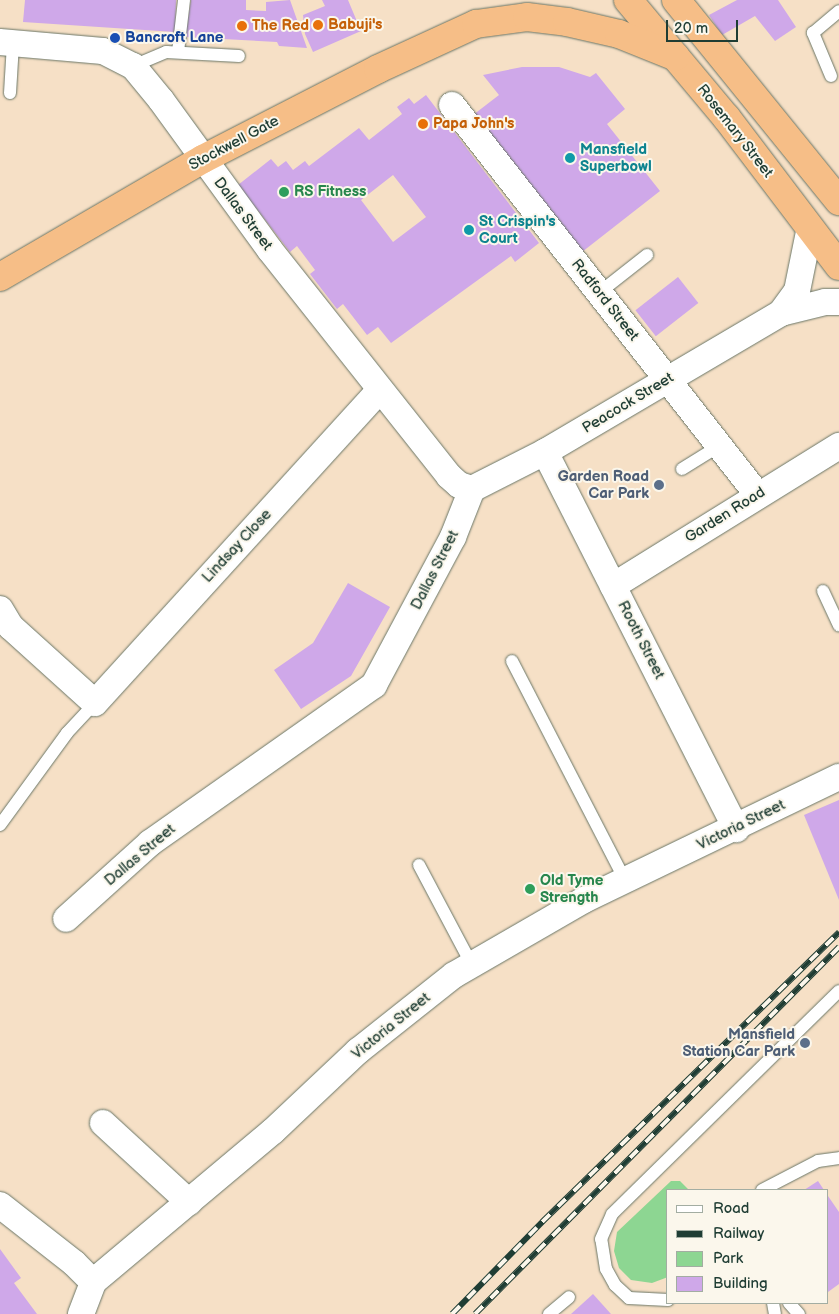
<!DOCTYPE html>
<html>
<head>
<meta charset="utf-8">
<style>
	body { margin:0 }
	#map { position:relative; width:839px; height:1314px; overflow:hidden; background:#f6e0c6; font-family:"Balsamiq Sans",sans-serif }
	div>[style] { position:absolute }
	[style*='--x'] { left:calc(var(--x)*1px); top:calc(var(--y)*1px); width:calc(var(--w)*1px); rotate:calc(var(--a)*1deg) }
	.green>* { inset:0; background:#8dd692 }
	.building>* { inset:0; background:#cfa8e9; transform-origin:0 0 }
	.roads { filter:drop-shadow(0 0 1px #6a7667) drop-shadow(0 0 1px #6a7667) }
	.service>* { height:12px; margin:-6px; padding:0 6px; transform-origin:6px; border-radius:6px; background:#fff }
	.minor>* { height:26px; margin:-13px; padding:0 13px; transform-origin:13px; border-radius:13px; background:#fff }
	.trunk>* { height:28px; margin:-14px; padding:0 14px; transform-origin:14px; border-radius:14px; background:#f6be87 }
	.rail>* { height:5.5px; margin-top:-2.75px; transform-origin:0; background:repeating-linear-gradient(90deg,#fbf7ec 0 11px,#1f3d34 0 22px); box-sizing:border-box; border-block:1px solid #1f3d34 }
	.dots>* { width:14px; height:14px; translate:-50% -50%; box-sizing:border-box; border:2px solid #fbf7ec; border-radius:50% }
	span { translate:-50% -50%; white-space:nowrap; text-align:center; line-height:1.15; -webkit-text-stroke:4px #fbf7ec; paint-order:stroke }
	.food-label { font-size:15px; color:#c56008; font-weight:700 }
	.left { translate:0 -50%; text-align:left }
	.transit-label { font-size:15px; color:#164399; font-weight:700 }
	.street-label { font-size:15px; color:#1f3d34 }
	.culture-label { font-size:15px; color:#0d838f; font-weight:700 }
	.leisure-label { font-size:15px; color:#27864d; font-weight:700 }
	.service-label { font-size:15px; color:#4e5e75; font-weight:700 }
	.right { translate:-100% -50%; text-align:right }
	.legend { position:absolute; left:666px; top:1189px; width:162px; height:115px; box-sizing:border-box; background:#fbf7ec; border:1px solid #a3ada2; margin:0; padding:6px 9px; list-style:none; font-size:15px; color:#1f3d34 }
	.legend li { display:flex; align-items:center; gap:10px; height:25px }
	.legend b { width:25px; border:1px solid #a3ada2 }
	.scale { position:absolute; left:666px; top:20px; width:72px; height:22px; box-sizing:border-box; border:2px solid #1f3d34; border-top:0; padding-left:6px; font-size:15px; line-height:18px; white-space:nowrap; color:#1f3d34; -webkit-text-stroke:4px #fbf7ec; paint-order:stroke }
</style>
</head>
<body>
<div id="map">
	<div class="green">
		<i style="clip-path:polygon(671px 1181px,680px 1181px,689px 1190px,668px 1190px,668px 1277px,652px 1283px,631px 1280px,619px 1268px,614px 1251px,617px 1232px)"></i>
	</div>
	<div class="building">
		<i style="clip-path:polygon(25px 0,176px 0,175px 32px,23px 22px)"></i>
		<i style="clip-path:polygon(191px 0,246px 0,246px 10px,266px 11px,266px 2px,290px 0,307px 48px,279px 46px,277px 42px,185px 37px)"></i>
		<i style="clip-path:polygon(322px 0,348px 0,361px 31px,313px 52px,305px 34px,303px 15px,325px 6px)"></i>
		<i style="clip-path:polygon(737px 0,778px 0,796px 27px,775px 41px,755px 16px,722px 35px,709px 15px)"></i>
		<i style="clip-path:polygon(522px 67px,559px 67px,590px 77px,596px 73px,625px 109px,607px 124px,660px 191px,582px 252px,473px 115px,499px 95px,483px 75px)"></i>
		<i style="clip-path:polygon(evenodd,426px 95px,539px 243px,515px 262px,511px 256px,391px 343px,378px 327px,367px 335px,343px 304px,337px 309px,310px 274px,315px 270px,297px 246px,290px 252px,238px 185px,271px 159px,278px 167px,286px 161px,293px 170px,305px 161px,309px 166px,359px 128px,369px 140px,402px 114px,397px 107px,409px 98px,414px 104px,426px 95px,393px 175px,426px 217px,393px 242px,361px 200px,393px 175px)"></i>
		<i style="left:678px;top:277px;width:33px;height:54px;rotate:52deg"></i>
		<i style="clip-path:polygon(348px 583px,390px 607px,351px 676px,301px 709px,274px 670px,313px 643px)"></i>
		<i style="clip-path:polygon(839px 800px,839px 900px,804px 815px)"></i>
		<i style="clip-path:polygon(818px 1181px,824px 1190px,804px 1190px)"></i>
		<i style="clip-path:polygon(828px 1196px,839px 1212px,839px 1284px,828px 1292px)"></i>
		<i style="clip-path:polygon(0 1249px,21px 1278px,14px 1283px,37px 1314px,0 1314px)"></i>
		<i style="clip-path:polygon(593px 1294px,611px 1314px,571px 1314px)"></i>
	</div>
	<div class="roads">
		<div class="service">
			<i style="--x:178;--y:52;--w:52;--a:-83.4"></i>
			<i style="--x:133;--y:66;--w:36;--a:-23"></i>
			<i style="--x:166;--y:52;--w:73;--a:3.1"></i>
			<i style="--x:831;--y:76;--w:47;--a:-112.7"></i>
			<i style="--x:813;--y:33;--w:34;--a:-40"></i>
			<i style="--x:10;--y:93;--w:49;--a:-86.5"></i>
			<i style="--x:600;--y:292;--w:60;--a:-38.2"></i>
			<i style="--x:682;--y:469;--w:44;--a:-31.9"></i>
			<i style="--x:823;--y:591;--w:38;--a:65"></i>
			<i style="--x:512;--y:661;--w:246;--a:62.7"></i>
			<i style="--x:0;--y:825;--w:114;--a:-53.9"></i>
			<i style="--x:67;--y:733;--w:41;--a:-47"></i>
			<i style="--x:419;--y:865;--w:113;--a:62.1"></i>
			<i style="--x:762;--y:1190;--w:63;--a:-27.4"></i>
			<i style="--x:818;--y:1161;--w:21;--a:-8"></i>
			<i style="--x:668;--y:1300;--w:39;--a:-177"></i>
			<i style="--x:629;--y:1298;--w:19;--a:-137"></i>
			<i style="--x:615;--y:1285;--w:18;--a:-119"></i>
			<i style="--x:606;--y:1269;--w:30;--a:-99"></i>
			<i style="--x:601;--y:1239;--w:27;--a:-66"></i>
			<i style="--x:612;--y:1214;--w:318;--a:-44.5"></i>
			<i style="--x:773;--y:1303;--w:11;--a:80"></i>
			<i style="--x:789;--y:1303;--w:15;--a:48"></i>
			<i style="--x:549;--y:1314;--w:26;--a:-40"></i>
		</div>
		<div class="minor">
			<i style="--x:0;--y:42;--w:103;--a:5"></i>
			<i style="--x:103;--y:51;--w:34;--a:27"></i>
			<i style="--x:133;--y:66;--w:44;--a:50.5"></i>
			<i style="--x:161;--y:100;--w:185;--a:54"></i>
			<i style="--x:270;--y:250;--w:288;--a:51.6"></i>
			<i style="--x:449;--y:476;--w:13;--a:42"></i>
			<i style="--x:459;--y:485;--w:14;--a:17"></i>
			<i style="--x:472;--y:489;--w:52;--a:111.6"></i>
			<i style="--x:453;--y:537;--w:168;--a:118.1"></i>
			<i style="--x:374;--y:685;--w:274;--a:144.8"></i>
			<i style="--x:150;--y:843;--w:113;--a:137.9"></i>
			<i style="--x:452;--y:105;--w:496;--a:51.9"></i>
			<i style="--x:781;--y:313;--w:27;--a:-54"></i>
			<i style="--x:797;--y:291;--w:65;--a:-78.5"></i>
			<i style="--x:545;--y:452;--w:423;--a:63.1"></i>
			<i style="--x:472;--y:489;--w:82;--a:-26.9"></i>
			<i style="--x:545;--y:452;--w:274;--a:-30.5"></i>
			<i style="--x:781;--y:313;--w:45;--a:-14"></i>
			<i style="--x:825;--y:302;--w:14;--a:0"></i>
			<i style="--x:613;--y:586;--w:266;--a:-31.8"></i>
			<i style="--x:0;--y:609;--w:21;--a:59"></i>
			<i style="--x:11;--y:627;--w:113;--a:42.1"></i>
			<i style="--x:95;--y:703;--w:423;--a:-47.7"></i>
			<i style="--x:103;--y:1123;--w:117;--a:42.6"></i>
			<i style="--x:0;--y:1205;--w:94;--a:38.1"></i>
			<i style="--x:74;--y:1263;--w:27;--a:45"></i>
			<i style="--x:81;--y:1314;--w:34;--a:-69"></i>
			<i style="--x:93;--y:1282;--w:235;--a:-40"></i>
			<i style="--x:273;--y:1131;--w:117;--a:-43.3"></i>
			<i style="--x:358;--y:1051;--w:122;--a:-38.4"></i>
			<i style="--x:454;--y:975;--w:150;--a:-30"></i>
			<i style="--x:584;--y:900;--w:283;--a:-25.8"></i>
		</div>
		<div class="trunk">
			<i style="--x:628;--y:0;--w:153;--a:50.1"></i>
			<i style="--x:726;--y:117;--w:187;--a:52.8"></i>
			<i style="--x:676;--y:0;--w:259;--a:51"></i>
			<i style="--x:0;--y:277;--w:235;--a:-30.2"></i>
			<i style="--x:203;--y:159;--w:197;--a:-27.2"></i>
			<i style="--x:378;--y:69;--w:108;--a:-24.7"></i>
			<i style="--x:476;--y:24;--w:51;--a:-7.8"></i>
			<i style="--x:527;--y:17;--w:40;--a:7.1"></i>
			<i style="--x:567;--y:22;--w:53;--a:13"></i>
			<i style="--x:619;--y:34;--w:61;--a:22"></i>
		</div>
	</div>
	<div class="rail">
		<i style="--x:452;--y:1314;--w:129;--a:-45.6"></i>
		<i style="--x:542;--y:1222;--w:415;--a:-44.3"></i>
		<i style="--x:475;--y:1314;--w:517;--a:-45.24"></i>
	</div>
	<div class="dots">
		<i style="left:318px;top:25px;background:#e8710a"></i>
		<i style="left:242px;top:26px;background:#e8710a"></i>
		<i style="left:115px;top:38px;background:#1a4fb4"></i>
		<i style="left:423px;top:124px;background:#e8710a"></i>
		<i style="left:570px;top:158px;background:#0f9aa8"></i>
		<i style="left:284px;top:192px;background:#2e9e5b"></i>
		<i style="left:469px;top:230px;background:#0f9aa8"></i>
		<i style="left:659px;top:485px;background:#5c6f8a"></i>
		<i style="left:530px;top:889px;background:#2e9e5b"></i>
		<i style="left:805px;top:1043px;background:#5c6f8a"></i>
	</div>
	<div class="food-label">
		<span class="left" style="left:328px;top:25px">Babuji's</span>
		<span class="left" style="left:252px;top:26px">The Red</span>
		<span class="left" style="left:433px;top:124px">Papa John's</span>
	</div>
	<div class="transit-label">
		<span class="left" style="left:125px;top:38px">Bancroft Lane</span>
	</div>
	<div class="street-label">
		<span style="left:735px;top:131px;rotate:52deg">Rosemary Street</span>
		<span style="left:234px;top:143px;rotate:-28deg">Stockwell Gate</span>
		<span style="left:243px;top:214px;rotate:53deg">Dallas Street</span>
		<span style="left:605px;top:300px;rotate:52deg">Radford Street</span>
		<span style="left:628px;top:403px;rotate:-31deg">Peacock Street</span>
		<span style="left:725px;top:515px;rotate:-32deg">Garden Road</span>
		<span style="left:237px;top:546px;rotate:-47deg">Lindsay Close</span>
		<span style="left:435px;top:570px;rotate:-63deg">Dallas Street</span>
		<span style="left:641px;top:640px;rotate:63deg">Rooth Street</span>
		<span style="left:741px;top:825px;rotate:-26deg">Victoria Street</span>
		<span style="left:140px;top:855px;rotate:-40deg">Dallas Street</span>
		<span style="left:391px;top:1026px;rotate:-39deg">Victoria Street</span>
	</div>
	<div class="culture-label">
		<span class="left" style="left:580px;top:158px">Mansfield<br>Superbowl</span>
		<span class="left" style="left:479px;top:230px">St Crispin's<br>Court</span>
	</div>
	<div class="leisure-label">
		<span class="left" style="left:294px;top:192px">RS Fitness</span>
		<span class="left" style="left:540px;top:889px">Old Tyme<br>Strength</span>
	</div>
	<div class="service-label">
		<span class="right" style="left:649px;top:485px">Garden Road<br>Car Park</span>
		<span class="right" style="left:795px;top:1043px">Mansfield<br>Station Car Park</span>
	</div>
	<ul class="legend">
	<li><b style="height:6px;background:#fff"></b>Road</li>
	<li><b style="height:6px;background:#1f3d34"></b>Railway</li>
	<li><b style="height:14px;background:#8dd692"></b>Park</li>
	<li><b style="height:14px;background:#cfa8e9"></b>Building</li>
	</ul>
	<div class="scale">20 m</div>
</div>
</body>
</html>
